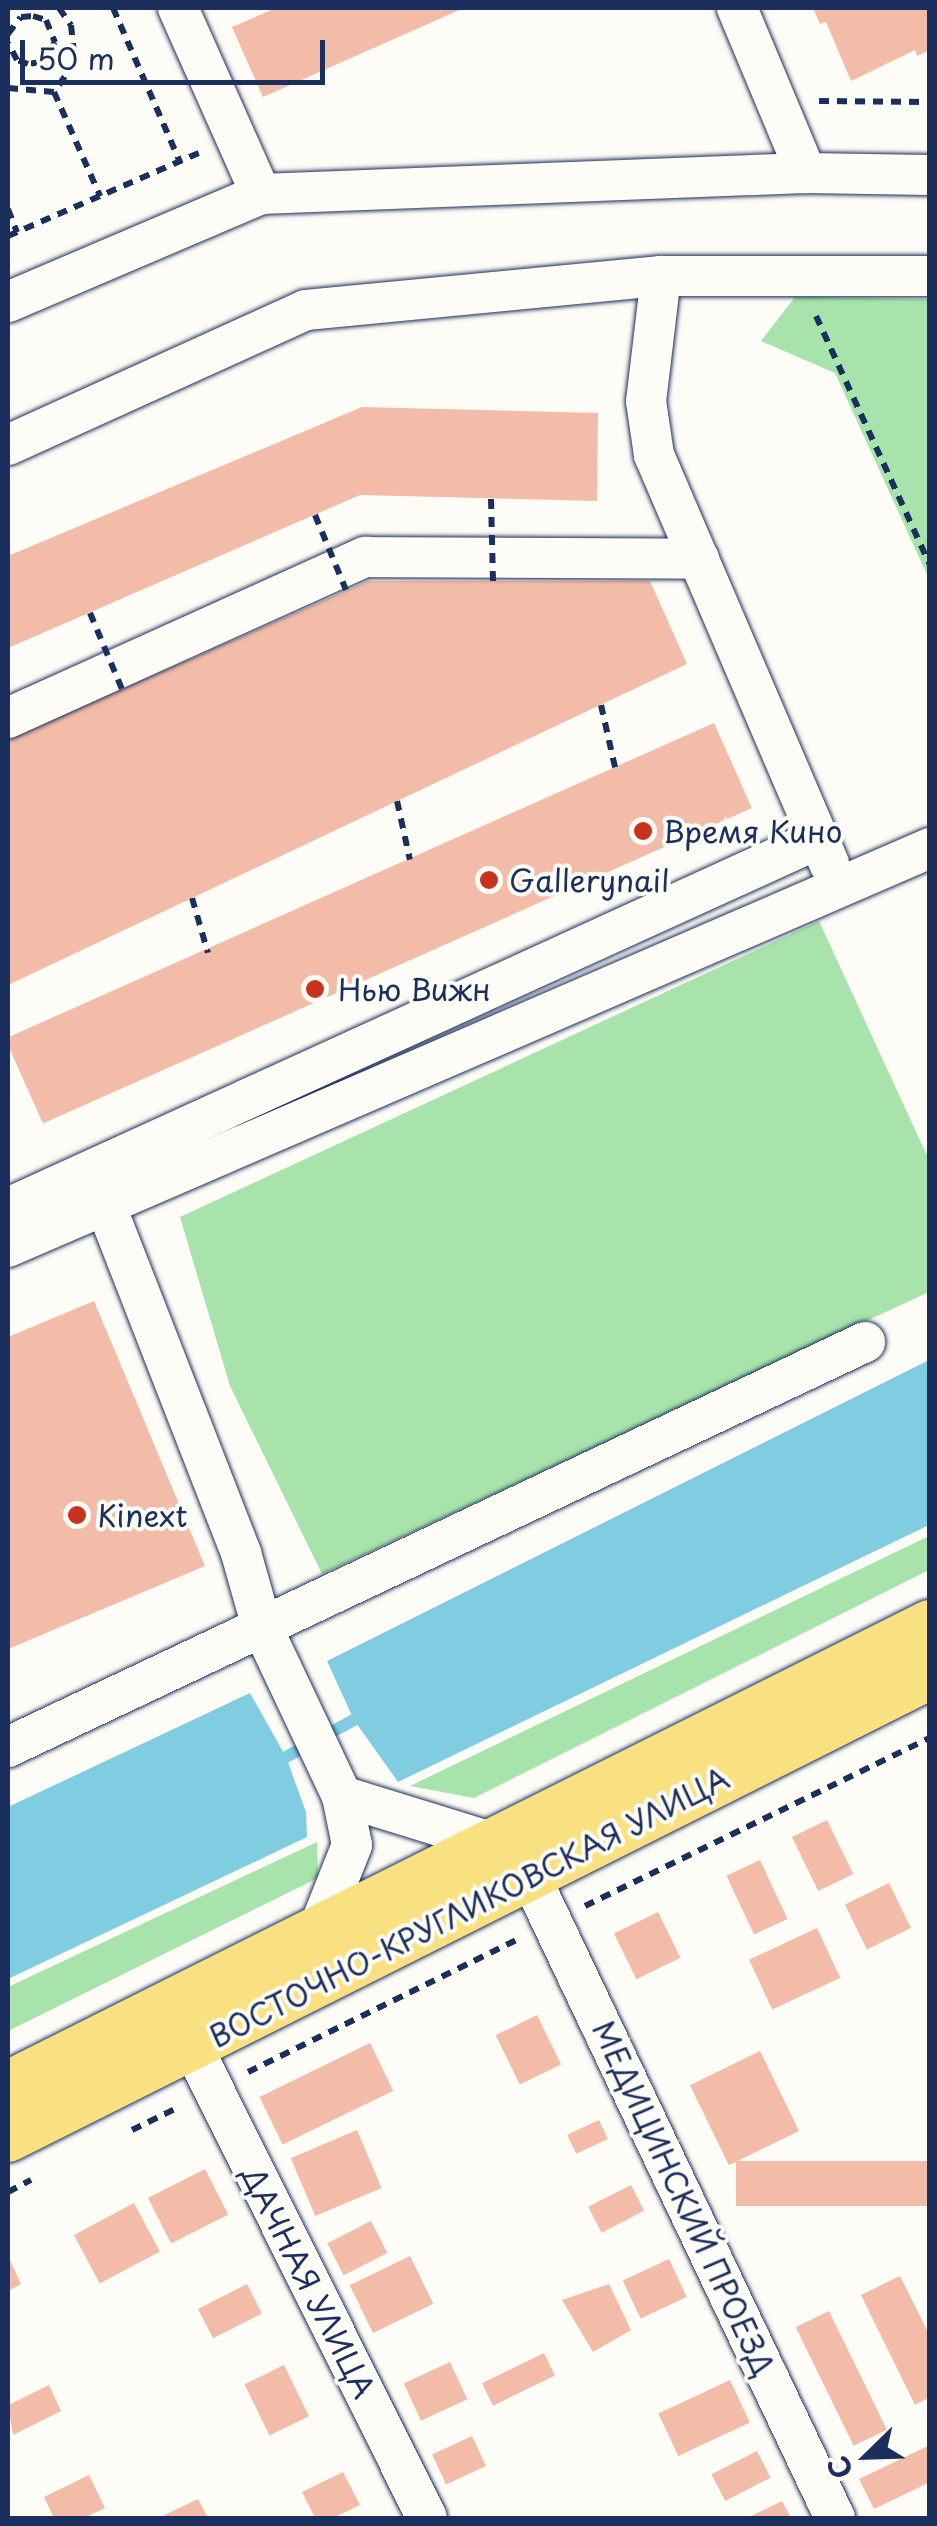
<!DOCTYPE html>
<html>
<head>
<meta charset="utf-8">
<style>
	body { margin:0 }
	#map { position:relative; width:937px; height:2526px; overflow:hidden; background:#fdfcf7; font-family:"Playpen Sans",sans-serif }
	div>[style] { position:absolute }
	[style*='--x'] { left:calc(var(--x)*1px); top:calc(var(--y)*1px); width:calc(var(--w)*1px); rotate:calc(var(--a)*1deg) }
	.green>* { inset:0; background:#a7e3aa }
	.water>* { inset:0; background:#80cce0 }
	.stream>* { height:12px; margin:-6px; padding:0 6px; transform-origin:6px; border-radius:6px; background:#80cce0 }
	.building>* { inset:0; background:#f3bca8; transform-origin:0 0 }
	.path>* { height:6px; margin-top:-3px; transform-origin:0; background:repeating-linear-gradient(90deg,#1b2f5e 0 10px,transparent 0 18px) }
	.roads { filter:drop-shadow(0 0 2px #1b2f5e) drop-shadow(0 0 2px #1b2f5e) }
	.minor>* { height:40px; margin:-20px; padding:0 20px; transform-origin:20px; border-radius:20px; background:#fdfcf7 }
	.major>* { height:50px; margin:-25px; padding:0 25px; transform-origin:25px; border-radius:25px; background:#f9e181 }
	.path-bridge>* { height:6px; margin-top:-3px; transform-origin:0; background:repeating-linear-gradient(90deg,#1b2f5e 0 10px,transparent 0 18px) }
	.dots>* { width:28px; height:28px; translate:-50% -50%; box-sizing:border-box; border:5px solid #fdfcf7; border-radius:50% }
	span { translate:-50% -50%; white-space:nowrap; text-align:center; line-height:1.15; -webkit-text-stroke:8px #fdfcf7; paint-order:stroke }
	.poi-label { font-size:30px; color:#1b2f5e }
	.left { translate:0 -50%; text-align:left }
	.street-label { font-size:30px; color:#1b2f5e }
	.frame { position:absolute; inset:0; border:10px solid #1b2f5e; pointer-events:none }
	.north { position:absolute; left:817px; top:2406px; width:100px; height:100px; -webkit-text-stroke:8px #fdfcf7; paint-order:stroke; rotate:247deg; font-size:28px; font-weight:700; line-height:40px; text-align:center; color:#1b2f5e }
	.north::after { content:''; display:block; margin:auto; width:35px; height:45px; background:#1b2f5e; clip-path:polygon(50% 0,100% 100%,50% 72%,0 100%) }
	.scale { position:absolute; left:20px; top:40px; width:305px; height:45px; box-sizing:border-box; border:5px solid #1b2f5e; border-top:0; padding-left:12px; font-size:30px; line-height:35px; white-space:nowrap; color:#1b2f5e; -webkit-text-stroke:8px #fdfcf7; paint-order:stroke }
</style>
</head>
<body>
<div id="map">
	<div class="green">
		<i style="clip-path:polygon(795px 297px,929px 299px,929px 579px,835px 373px,761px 341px)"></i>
		<i style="clip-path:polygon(819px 921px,929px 1160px,929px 1292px,322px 1574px,230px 1386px,180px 1217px)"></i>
		<i style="clip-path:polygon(929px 1536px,929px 1570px,474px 1798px,410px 1786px)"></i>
		<i style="clip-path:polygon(317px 1842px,318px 1878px,8px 2031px,8px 1987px)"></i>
	</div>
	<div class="water">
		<i style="clip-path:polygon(929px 1360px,929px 1525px,398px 1782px,354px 1720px,327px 1661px)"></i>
		<i style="clip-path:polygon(250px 1693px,286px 1757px,306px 1812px,307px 1837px,8px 1979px,8px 1807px)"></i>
	</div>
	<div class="stream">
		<i style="--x:286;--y:1757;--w:77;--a:-28.6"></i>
	</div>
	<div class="building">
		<i style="clip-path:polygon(276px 8px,464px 8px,263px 97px,232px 27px)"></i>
		<i style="clip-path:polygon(813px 8px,930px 8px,930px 50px,917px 56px,915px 50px,851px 81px,826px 22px,820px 24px)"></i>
		<i style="clip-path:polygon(362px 407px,598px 413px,597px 501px,360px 495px,8px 648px,8px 556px)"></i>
		<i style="clip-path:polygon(368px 581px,650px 581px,687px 664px,8px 985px,8px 739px)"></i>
		<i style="left:714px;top:723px;width:93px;height:776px;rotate:66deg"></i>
		<i style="clip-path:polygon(94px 1301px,205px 1566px,8px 1649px,8px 1337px)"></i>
		<i style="left:827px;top:1820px;width:60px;height:39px;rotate:64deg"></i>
		<i style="left:760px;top:1860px;width:65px;height:37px;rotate:65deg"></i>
		<i style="left:889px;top:1883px;width:50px;height:49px;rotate:64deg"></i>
		<i style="left:658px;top:1912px;width:51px;height:49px;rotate:64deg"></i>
		<i style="left:817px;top:1928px;width:55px;height:75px;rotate:65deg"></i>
		<i style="left:537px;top:2015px;width:55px;height:46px;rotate:64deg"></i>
		<i style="left:370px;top:2043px;width:53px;height:123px;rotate:64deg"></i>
		<i style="left:760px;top:2051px;width:89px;height:78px;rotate:64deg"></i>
		<i style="left:599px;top:2120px;width:21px;height:35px;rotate:65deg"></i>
		<i style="left:357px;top:2130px;width:63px;height:72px;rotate:67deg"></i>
		<i style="left:930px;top:2161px;width:45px;height:194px;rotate:90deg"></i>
		<i style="left:205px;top:2169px;width:51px;height:64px;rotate:63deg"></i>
		<i style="left:631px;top:2185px;width:29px;height:48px;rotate:63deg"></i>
		<i style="left:134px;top:2203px;width:55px;height:68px;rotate:62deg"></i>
		<i style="left:371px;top:2221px;width:36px;height:49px;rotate:63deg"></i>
		<i style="clip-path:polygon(8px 2256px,21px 2284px,8px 2291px)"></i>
		<i style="left:410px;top:2256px;width:53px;height:67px;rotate:64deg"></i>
		<i style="left:669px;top:2259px;width:42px;height:51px;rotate:65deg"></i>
		<i style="clip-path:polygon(900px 2276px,930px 2336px,930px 2397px,915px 2405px,861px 2295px)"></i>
		<i style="left:247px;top:2284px;width:33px;height:55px;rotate:63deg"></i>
		<i style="clip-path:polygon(609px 2284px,631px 2330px,593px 2352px,562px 2300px)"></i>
		<i style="left:829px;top:2311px;width:132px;height:37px;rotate:64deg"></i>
		<i style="left:544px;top:2353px;width:25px;height:69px;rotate:64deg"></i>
		<i style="left:450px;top:2362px;width:41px;height:51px;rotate:65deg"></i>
		<i style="left:284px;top:2365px;width:57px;height:44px;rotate:64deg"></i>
		<i style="left:730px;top:2380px;width:47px;height:79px;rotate:65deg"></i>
		<i style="clip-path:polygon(49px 2385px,61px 2411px,13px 2435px,8px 2405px)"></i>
		<i style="left:472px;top:2436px;width:33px;height:44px;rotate:65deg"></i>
		<i style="clip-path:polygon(930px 2445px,930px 2482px,874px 2509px,859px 2479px)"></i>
		<i style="left:757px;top:2451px;width:30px;height:51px;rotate:63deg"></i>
		<i style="clip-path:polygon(343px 2472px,360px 2505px,333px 2518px,315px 2518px,302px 2492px)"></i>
		<i style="clip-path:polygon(89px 2475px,105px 2508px,84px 2518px,54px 2518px,44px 2497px)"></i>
		<i style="clip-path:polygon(198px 2499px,208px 2518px,158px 2518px)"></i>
		<i style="clip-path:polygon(782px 2501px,791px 2518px,747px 2518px)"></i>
	</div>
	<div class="path">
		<i style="--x:59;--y:8;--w:21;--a:55"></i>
		<i style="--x:71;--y:25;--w:37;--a:84"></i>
		<i style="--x:75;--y:62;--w:37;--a:125"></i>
		<i style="--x:54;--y:92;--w:114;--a:66.1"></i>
		<i style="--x:113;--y:8;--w:168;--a:66.5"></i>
		<i style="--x:8;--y:34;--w:21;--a:-53"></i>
		<i style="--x:21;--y:17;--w:12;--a:-5"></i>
		<i style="--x:33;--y:16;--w:14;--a:17"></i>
		<i style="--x:46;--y:20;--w:24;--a:68"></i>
		<i style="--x:55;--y:42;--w:24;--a:125"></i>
		<i style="--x:41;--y:62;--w:13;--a:171"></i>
		<i style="--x:28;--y:64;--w:12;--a:-160"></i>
		<i style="--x:17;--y:60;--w:19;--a:-118"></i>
		<i style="--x:8;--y:88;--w:46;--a:5"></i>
		<i style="--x:819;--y:101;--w:111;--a:0.5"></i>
		<i style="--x:8;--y:209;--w:25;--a:69"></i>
		<i style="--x:8;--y:236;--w:208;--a:-23.5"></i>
		<i style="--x:816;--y:316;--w:274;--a:65.4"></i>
		<i style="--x:601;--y:705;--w:64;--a:77.3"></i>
		<i style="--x:397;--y:801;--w:60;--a:77.6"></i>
		<i style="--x:192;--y:898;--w:57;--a:73.8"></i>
		<i style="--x:585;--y:1906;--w:384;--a:-26"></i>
		<i style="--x:248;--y:2072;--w:303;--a:-26.2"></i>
		<i style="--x:132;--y:2130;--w:52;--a:-26.1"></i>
		<i style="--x:8;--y:2192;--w:26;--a:-28"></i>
	</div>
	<div class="roads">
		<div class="minor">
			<i style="--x:178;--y:8;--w:204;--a:66"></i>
			<i style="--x:737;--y:8;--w:179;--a:67.3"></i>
			<i style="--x:661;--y:276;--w:126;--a:96.8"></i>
			<i style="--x:646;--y:401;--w:55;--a:81.6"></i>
			<i style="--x:654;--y:455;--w:445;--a:66.8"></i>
			<i style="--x:8;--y:302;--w:275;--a:-23.1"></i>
			<i style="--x:261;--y:194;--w:545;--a:-2.21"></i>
			<i style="--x:806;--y:173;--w:124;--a:0.9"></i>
			<i style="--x:8;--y:445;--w:327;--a:-24.4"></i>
			<i style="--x:306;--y:310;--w:357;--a:-5.5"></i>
			<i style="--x:661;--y:276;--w:269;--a:0"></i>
			<i style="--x:8;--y:718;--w:392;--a:-24.3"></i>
			<i style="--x:365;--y:557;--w:334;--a:0.3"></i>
			<i style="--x:105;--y:1204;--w:375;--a:68.7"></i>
			<i style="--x:241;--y:1553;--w:77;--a:74.2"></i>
			<i style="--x:262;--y:1627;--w:187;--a:64.7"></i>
			<i style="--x:342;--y:1796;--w:50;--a:78.5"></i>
			<i style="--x:352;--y:1845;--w:95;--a:111.7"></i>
			<i style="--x:8;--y:1208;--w:890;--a:-24.49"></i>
			<i style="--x:8;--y:1247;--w:1005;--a:-23.4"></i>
			<i style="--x:8;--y:1747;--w:948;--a:-25.29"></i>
			<i style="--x:342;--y:1796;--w:165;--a:17.2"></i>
			<i style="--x:531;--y:1878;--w:709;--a:64.59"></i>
			<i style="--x:192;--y:2046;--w:527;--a:63.53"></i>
		</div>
		<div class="major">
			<i style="--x:8;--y:2086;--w:1031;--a:-26.57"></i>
			<i style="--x:8;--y:2137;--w:1032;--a:-26.66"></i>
		</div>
	</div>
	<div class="path-bridge">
		<i style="--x:491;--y:499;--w:82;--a:88.6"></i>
		<i style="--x:315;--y:515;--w:81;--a:67.5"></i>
		<i style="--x:90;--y:613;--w:82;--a:67.2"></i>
	</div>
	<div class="dots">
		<i style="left:643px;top:831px;background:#c8321e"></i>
		<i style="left:489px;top:880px;background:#c8321e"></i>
		<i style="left:315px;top:989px;background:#c8321e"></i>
		<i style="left:77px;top:1515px;background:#c8321e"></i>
	</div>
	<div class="poi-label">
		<span class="left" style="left:663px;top:831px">Время Кино</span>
		<span class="left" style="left:509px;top:880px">Gallerynail</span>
		<span class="left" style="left:338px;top:989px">Нью Вижн</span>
		<span class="left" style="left:97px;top:1515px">Kinext</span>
	</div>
	<div class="street-label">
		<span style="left:469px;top:1907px;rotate:-27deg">ВОСТОЧНО-КРУГЛИКОВСКАЯ УЛИЦА</span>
		<span style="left:684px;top:2198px;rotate:65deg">МЕДИЦИНСКИЙ ПРОЕЗД</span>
		<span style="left:309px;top:2282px;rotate:63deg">ДАЧНАЯ УЛИЦА</span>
	</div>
	<div class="frame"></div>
	<div class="north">С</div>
	<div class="scale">50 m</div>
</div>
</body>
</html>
